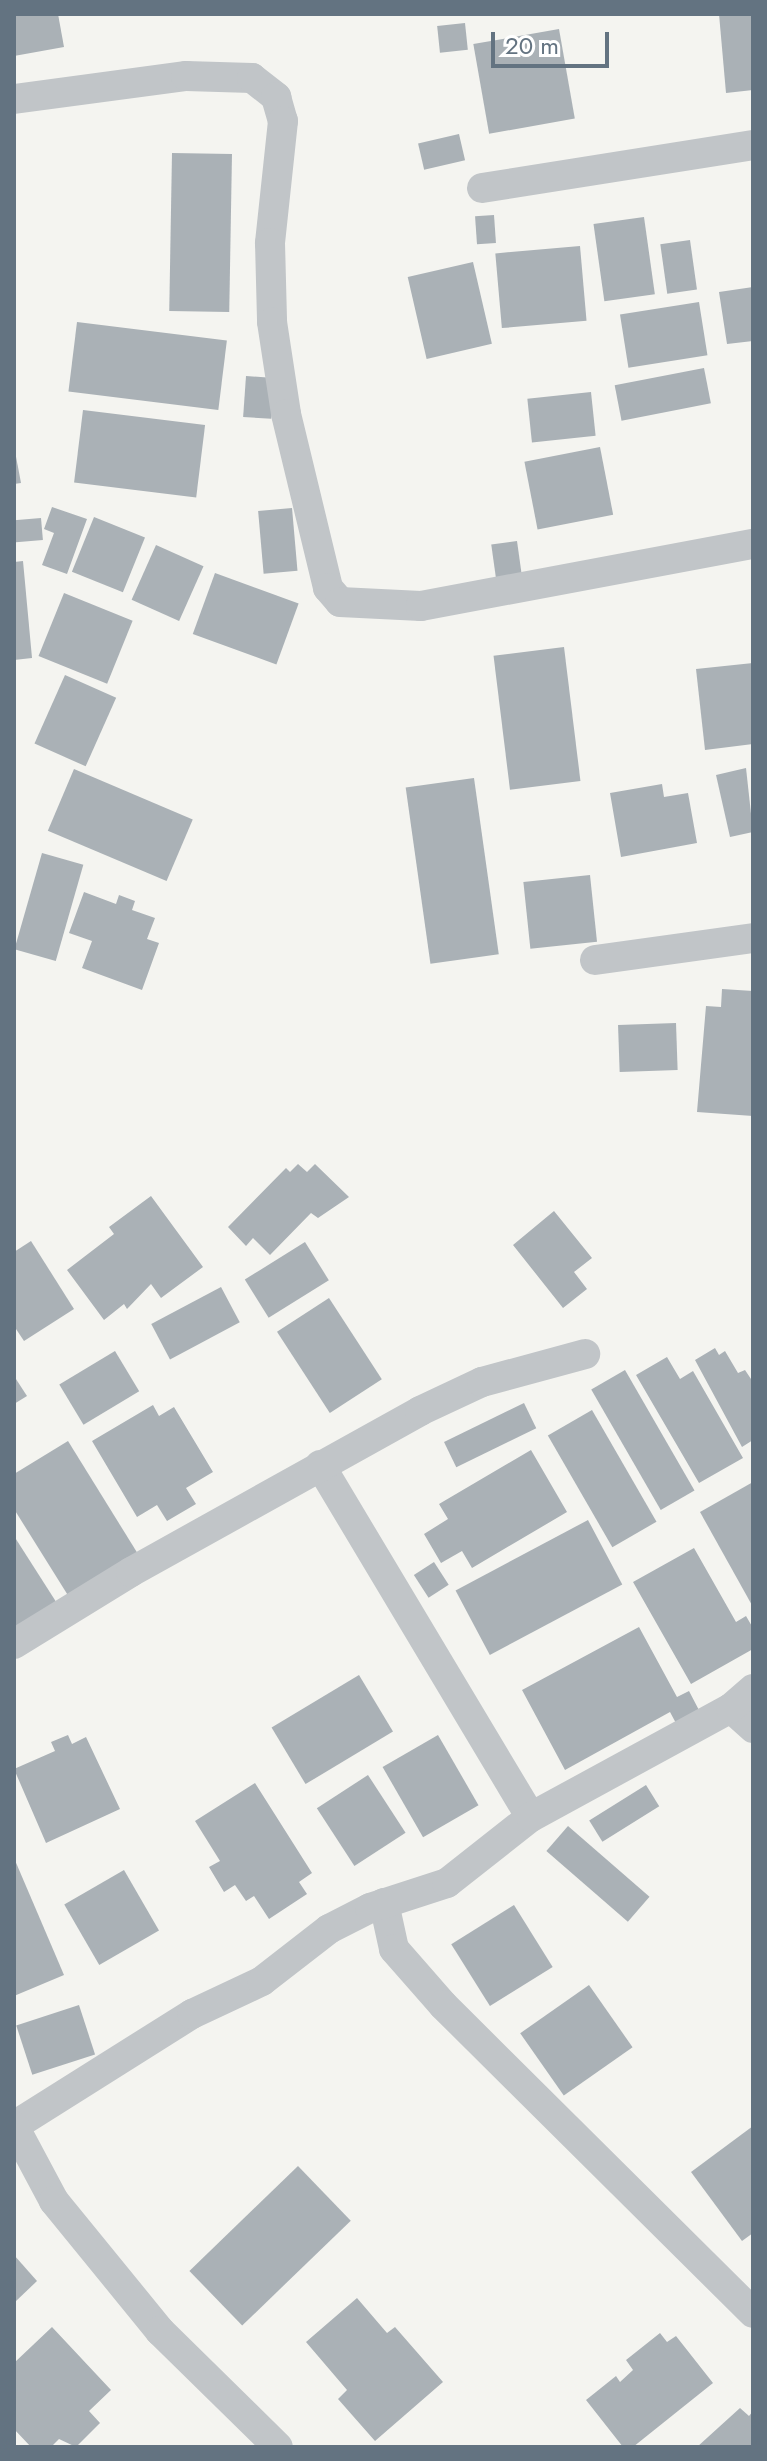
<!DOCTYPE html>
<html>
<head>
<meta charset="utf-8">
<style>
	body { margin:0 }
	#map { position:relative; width:767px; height:2461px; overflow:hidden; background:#f4f4f0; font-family:Jost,sans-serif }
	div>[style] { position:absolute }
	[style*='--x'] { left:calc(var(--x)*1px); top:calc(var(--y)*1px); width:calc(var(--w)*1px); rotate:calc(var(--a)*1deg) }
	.building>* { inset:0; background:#aab1b6; transform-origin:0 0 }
	.street>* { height:30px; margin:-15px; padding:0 15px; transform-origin:15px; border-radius:15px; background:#c1c5c8 }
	span { translate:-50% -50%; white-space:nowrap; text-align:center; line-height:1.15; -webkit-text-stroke:8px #fff; paint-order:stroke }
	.frame { position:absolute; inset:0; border:16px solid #637381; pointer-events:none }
	.scale { position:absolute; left:491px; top:32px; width:118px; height:36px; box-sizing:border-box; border:4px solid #637381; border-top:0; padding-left:10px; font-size:24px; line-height:28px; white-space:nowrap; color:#637381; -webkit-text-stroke:6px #fff; paint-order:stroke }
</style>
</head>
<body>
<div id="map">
	<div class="building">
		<i style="clip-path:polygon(14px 14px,58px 14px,64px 47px,14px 56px)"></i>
		<i style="clip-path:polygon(719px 14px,753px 14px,753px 90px,726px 93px)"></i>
		<i style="left:465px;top:23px;width:27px;height:28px;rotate:84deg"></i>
		<i style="left:559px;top:29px;width:91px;height:87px;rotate:80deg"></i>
		<i style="left:459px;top:134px;width:27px;height:42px;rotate:77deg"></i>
		<i style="left:172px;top:153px;width:60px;height:158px;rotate:1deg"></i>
		<i style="left:494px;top:215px;width:28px;height:19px;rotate:86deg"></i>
		<i style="left:644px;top:217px;width:78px;height:51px;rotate:82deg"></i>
		<i style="left:690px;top:240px;width:50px;height:30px;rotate:82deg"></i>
		<i style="left:580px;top:246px;width:75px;height:85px;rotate:85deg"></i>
		<i style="left:473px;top:262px;width:84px;height:67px;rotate:77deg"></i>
		<i style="clip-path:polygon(753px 287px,753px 341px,727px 344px,719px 292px)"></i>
		<i style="left:699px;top:302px;width:54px;height:80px;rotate:81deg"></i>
		<i style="left:77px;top:322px;width:151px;height:70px;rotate:7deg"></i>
		<i style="left:704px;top:368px;width:36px;height:91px;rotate:79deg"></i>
		<i style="left:246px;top:376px;width:28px;height:41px;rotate:4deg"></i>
		<i style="left:591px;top:392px;width:44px;height:64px;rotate:84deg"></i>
		<i style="left:83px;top:410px;width:123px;height:73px;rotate:7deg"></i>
		<i style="clip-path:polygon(14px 446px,21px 483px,14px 484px)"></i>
		<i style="left:600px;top:447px;width:69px;height:77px;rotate:79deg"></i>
		<i style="clip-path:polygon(52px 507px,87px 519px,67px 574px,42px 565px,54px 533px,44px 529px)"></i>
		<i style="left:292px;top:508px;width:63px;height:34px;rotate:85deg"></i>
		<i style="left:94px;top:517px;width:55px;height:59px;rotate:22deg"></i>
		<i style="left:41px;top:518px;width:22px;height:27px;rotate:85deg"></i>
		<i style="left:517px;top:541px;width:36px;height:26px;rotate:82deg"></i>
		<i style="left:156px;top:545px;width:52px;height:60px;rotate:24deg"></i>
		<i style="clip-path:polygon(23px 561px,32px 658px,14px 660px,14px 562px)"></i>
		<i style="left:215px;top:573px;width:89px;height:65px;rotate:20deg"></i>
		<i style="left:64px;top:593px;width:74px;height:68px;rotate:22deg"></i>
		<i style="left:564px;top:647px;width:135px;height:71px;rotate:83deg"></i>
		<i style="clip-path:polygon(753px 663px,753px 744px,705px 750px,696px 669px)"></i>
		<i style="left:65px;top:675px;width:56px;height:75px;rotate:24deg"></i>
		<i style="clip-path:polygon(746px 768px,753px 832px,730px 837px,716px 775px)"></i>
		<i style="left:74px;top:769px;width:129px;height:67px;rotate:23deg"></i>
		<i style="left:474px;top:778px;width:178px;height:69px;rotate:82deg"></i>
		<i style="clip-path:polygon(662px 784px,664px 797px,688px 793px,697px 843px,621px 857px,610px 793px)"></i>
		<i style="left:42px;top:853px;width:43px;height:100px;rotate:16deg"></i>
		<i style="left:590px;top:875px;width:67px;height:67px;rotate:84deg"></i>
		<i style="clip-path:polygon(84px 892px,116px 904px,119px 895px,135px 901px,132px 910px,155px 918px,147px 939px,159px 943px,142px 990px,82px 968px,92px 941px,69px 933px)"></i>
		<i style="clip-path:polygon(722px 989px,753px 991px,753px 1116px,697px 1112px,706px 1006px,721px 1007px)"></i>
		<i style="left:676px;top:1023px;width:47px;height:58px;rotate:88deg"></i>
		<i style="clip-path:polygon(298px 1164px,307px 1172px,315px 1164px,349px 1197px,318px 1218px,311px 1213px,270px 1255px,253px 1238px,246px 1246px,228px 1227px,286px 1168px,290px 1172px)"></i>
		<i style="clip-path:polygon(151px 1196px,203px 1267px,161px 1298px,151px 1284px,127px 1309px,124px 1304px,104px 1320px,67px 1270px,114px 1234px,109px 1227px)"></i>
		<i style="clip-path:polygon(554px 1211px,592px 1258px,574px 1272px,587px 1289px,563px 1308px,513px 1245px)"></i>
		<i style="clip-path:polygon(31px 1241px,74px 1309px,24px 1341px,14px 1326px,14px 1252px)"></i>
		<i style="left:305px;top:1242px;width:45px;height:71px;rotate:58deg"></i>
		<i style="left:221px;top:1287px;width:40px;height:79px;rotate:62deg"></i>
		<i style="left:329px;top:1298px;width:97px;height:62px;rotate:57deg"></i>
		<i style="clip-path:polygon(715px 1348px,719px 1355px,725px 1351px,738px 1373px,745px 1370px,753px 1382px,753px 1440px,742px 1447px,695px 1360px)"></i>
		<i style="left:115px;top:1351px;width:47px;height:65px;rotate:59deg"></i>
		<i style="clip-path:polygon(667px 1357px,680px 1379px,693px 1371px,743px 1458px,699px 1483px,636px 1375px)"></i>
		<i style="left:625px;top:1370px;width:139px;height:39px;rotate:60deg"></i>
		<i style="clip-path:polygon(14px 1376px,27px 1396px,14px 1404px)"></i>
		<i style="left:524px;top:1403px;width:28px;height:89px;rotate:64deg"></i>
		<i style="clip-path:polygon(153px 1405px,159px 1416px,174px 1407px,213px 1472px,186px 1488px,196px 1504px,167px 1521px,157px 1505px,137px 1517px,92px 1441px)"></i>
		<i style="left:592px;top:1410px;width:129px;height:51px;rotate:60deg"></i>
		<i style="clip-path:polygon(68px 1441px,138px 1554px,69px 1597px,14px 1509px,14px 1474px)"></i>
		<i style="clip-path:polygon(531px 1450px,567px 1512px,472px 1568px,462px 1551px,441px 1563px,424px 1534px,448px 1519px,439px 1504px)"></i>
		<i style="clip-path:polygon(753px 1482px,753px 1607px,700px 1512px)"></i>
		<i style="left:588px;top:1520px;width:73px;height:150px;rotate:62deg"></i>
		<i style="clip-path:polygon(14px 1536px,60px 1608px,14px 1637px)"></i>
		<i style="clip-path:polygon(694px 1548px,736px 1622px,746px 1616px,753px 1628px,753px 1649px,691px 1684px,633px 1582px)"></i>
		<i style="left:434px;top:1562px;width:27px;height:24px;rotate:57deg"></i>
		<i style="clip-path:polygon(639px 1627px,677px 1697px,689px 1691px,701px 1714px,678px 1727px,670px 1712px,565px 1770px,522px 1690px)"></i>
		<i style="left:359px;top:1675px;width:66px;height:102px;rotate:59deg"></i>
		<i style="clip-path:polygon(68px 1735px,72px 1744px,86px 1737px,120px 1809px,46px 1843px,14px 1769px,55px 1751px,51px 1742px)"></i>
		<i style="left:438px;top:1735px;width:81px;height:64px;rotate:60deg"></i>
		<i style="left:368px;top:1775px;width:69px;height:61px;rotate:57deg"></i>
		<i style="clip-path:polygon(255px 1783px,312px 1873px,299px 1882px,307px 1894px,269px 1919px,254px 1896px,246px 1901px,235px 1885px,224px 1892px,209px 1867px,220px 1861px,195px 1821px)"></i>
		<i style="left:646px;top:1785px;width:25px;height:67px;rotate:58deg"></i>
		<i style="left:568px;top:1826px;width:108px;height:33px;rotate:41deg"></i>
		<i style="clip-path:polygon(14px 1858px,64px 1975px,14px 1996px)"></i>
		<i style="left:124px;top:1870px;width:70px;height:69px;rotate:60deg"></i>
		<i style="left:514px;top:1905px;width:73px;height:74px;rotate:58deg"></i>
		<i style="left:589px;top:1985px;width:76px;height:84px;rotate:55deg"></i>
		<i style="left:79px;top:2005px;width:52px;height:66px;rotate:72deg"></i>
		<i style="clip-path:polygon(753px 2126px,753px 2233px,742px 2241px,691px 2172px)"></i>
		<i style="left:298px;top:2166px;width:76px;height:151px;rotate:46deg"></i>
		<i style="clip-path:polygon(14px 2255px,37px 2281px,14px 2303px)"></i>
		<i style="clip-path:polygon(357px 2298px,387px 2333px,395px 2327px,443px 2382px,375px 2441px,338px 2399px,347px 2390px,306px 2342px)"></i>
		<i style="clip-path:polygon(52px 2327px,111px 2390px,89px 2411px,100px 2423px,76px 2447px,59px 2439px,51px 2447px,31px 2447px,14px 2429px,14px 2363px)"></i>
		<i style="clip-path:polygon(660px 2333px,667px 2342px,676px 2336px,713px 2383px,633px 2447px,623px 2447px,586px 2400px,616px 2376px,620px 2382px,633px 2370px,626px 2360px)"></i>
		<i style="clip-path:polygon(740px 2408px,749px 2416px,753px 2411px,753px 2447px,697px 2447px)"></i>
	</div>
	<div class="street">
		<i style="--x:14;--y:99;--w:174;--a:-7.6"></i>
		<i style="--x:186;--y:76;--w:66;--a:1.7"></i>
		<i style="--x:252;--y:78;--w:31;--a:38"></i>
		<i style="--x:276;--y:97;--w:25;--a:74"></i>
		<i style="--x:283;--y:121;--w:123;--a:96.1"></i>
		<i style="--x:270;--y:243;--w:79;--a:88.5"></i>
		<i style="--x:272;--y:322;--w:93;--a:81.3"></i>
		<i style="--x:286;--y:414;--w:179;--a:76.4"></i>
		<i style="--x:328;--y:588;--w:18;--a:49"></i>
		<i style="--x:340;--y:602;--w:81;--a:2.8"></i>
		<i style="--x:421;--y:606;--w:338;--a:-10.6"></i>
		<i style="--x:482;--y:188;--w:274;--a:-9"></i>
		<i style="--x:595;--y:960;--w:160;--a:-7.9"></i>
		<i style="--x:320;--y:1465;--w:410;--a:59.1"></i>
		<i style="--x:14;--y:1644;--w:137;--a:-31.6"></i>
		<i style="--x:131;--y:1572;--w:331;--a:-29.1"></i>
		<i style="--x:420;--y:1411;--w:68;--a:-25.1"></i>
		<i style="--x:482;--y:1382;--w:107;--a:-15.2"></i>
		<i style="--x:731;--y:1708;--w:30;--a:42"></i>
		<i style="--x:384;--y:1903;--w:47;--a:77.7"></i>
		<i style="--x:394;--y:1949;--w:74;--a:48.8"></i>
		<i style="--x:443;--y:2005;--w:437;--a:44.8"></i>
		<i style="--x:14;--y:2126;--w:210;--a:-32.2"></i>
		<i style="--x:192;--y:2014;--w:77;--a:-25.2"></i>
		<i style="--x:262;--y:1981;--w:85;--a:-37.8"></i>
		<i style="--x:329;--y:1929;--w:46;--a:-27.1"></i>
		<i style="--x:370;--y:1908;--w:81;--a:-18"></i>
		<i style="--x:447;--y:1883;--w:107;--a:-38.2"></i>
		<i style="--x:531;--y:1817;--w:228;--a:-28.6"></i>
		<i style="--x:731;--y:1708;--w:29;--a:-41"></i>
		<i style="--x:14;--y:2126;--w:85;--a:61.9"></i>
		<i style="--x:54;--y:2201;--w:168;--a:50.8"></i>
		<i style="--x:160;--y:2331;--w:165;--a:44.5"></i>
	</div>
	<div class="frame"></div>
	<div class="scale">20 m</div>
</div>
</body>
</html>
